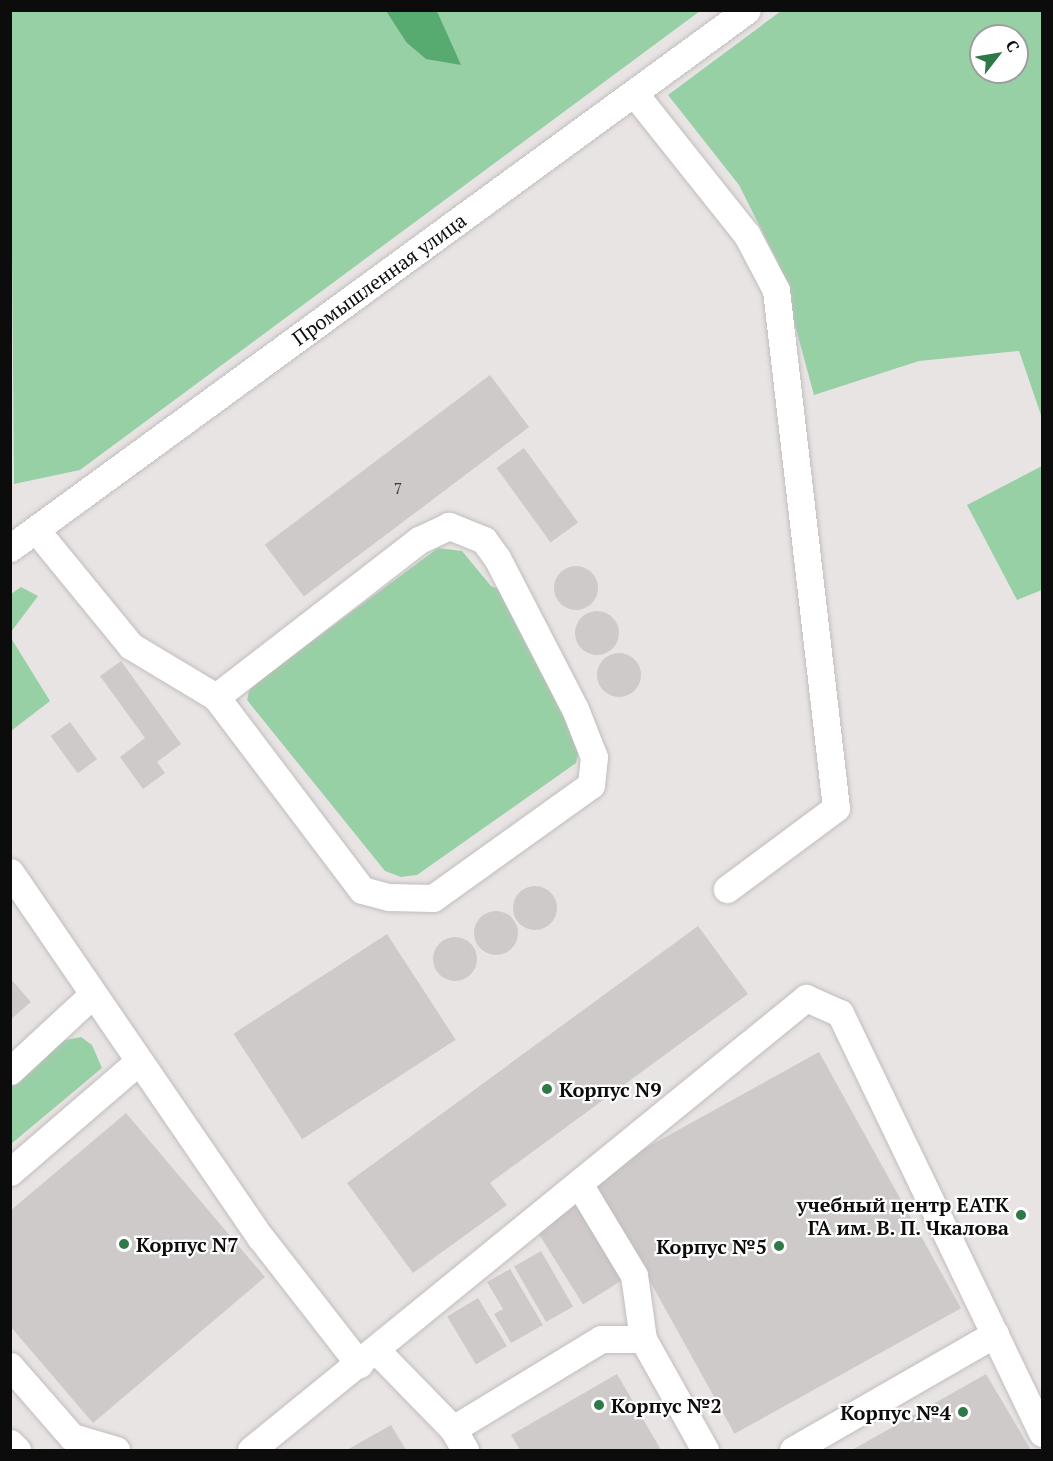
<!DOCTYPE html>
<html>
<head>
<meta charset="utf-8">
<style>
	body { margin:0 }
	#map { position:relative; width:1053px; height:1461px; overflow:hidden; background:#e9e4e4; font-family:"PT Serif",serif }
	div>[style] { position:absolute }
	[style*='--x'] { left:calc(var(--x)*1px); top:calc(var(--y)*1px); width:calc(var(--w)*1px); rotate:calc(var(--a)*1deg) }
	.green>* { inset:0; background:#98d0a6 }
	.water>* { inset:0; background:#57ab71 }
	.building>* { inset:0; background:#cfcaca; transform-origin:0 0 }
	.round { border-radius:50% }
	.roads { filter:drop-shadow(0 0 2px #c2bdbd) drop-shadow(0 0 2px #c2bdbd) }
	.minor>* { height:27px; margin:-13.5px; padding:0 13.5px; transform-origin:13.5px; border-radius:13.5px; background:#fff }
	.dots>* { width:16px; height:16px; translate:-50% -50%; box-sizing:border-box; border:3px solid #fff; border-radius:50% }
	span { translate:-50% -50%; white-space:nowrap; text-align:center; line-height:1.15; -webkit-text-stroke:4.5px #fff; paint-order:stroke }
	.number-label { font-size:16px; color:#3e3c3c }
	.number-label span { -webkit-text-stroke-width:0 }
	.street-label { font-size:20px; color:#0d0c0c }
	.poi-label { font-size:20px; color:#0d0c0c; font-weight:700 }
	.left { translate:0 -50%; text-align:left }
	.right { translate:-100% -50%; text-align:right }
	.frame { position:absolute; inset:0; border:12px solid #0d0c0c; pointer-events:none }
	.north { position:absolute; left:969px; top:24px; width:60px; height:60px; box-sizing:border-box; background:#fff; border:2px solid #9e9e9e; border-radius:50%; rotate:59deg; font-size:16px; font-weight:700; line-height:24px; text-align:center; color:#0d0c0c }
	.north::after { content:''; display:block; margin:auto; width:21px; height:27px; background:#2e7948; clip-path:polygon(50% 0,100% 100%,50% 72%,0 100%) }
</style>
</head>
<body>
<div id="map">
	<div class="green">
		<i style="clip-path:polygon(10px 11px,386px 11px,406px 42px,460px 65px,437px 11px,700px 11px,80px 470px,14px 484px)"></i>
		<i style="clip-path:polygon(evenodd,781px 11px,1042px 11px,1042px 418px,1019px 351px,919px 361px,814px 395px,778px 263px,739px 185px,668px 95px,781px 11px,981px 36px,1017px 36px,1017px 72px,981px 72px,981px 36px)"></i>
		<i style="clip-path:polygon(1042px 466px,1042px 590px,1017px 600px,967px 505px)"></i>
		<i style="clip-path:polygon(438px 548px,462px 551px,491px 586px,501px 590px,580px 746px,576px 763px,417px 875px,401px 877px,385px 871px,247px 700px,250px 687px)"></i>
		<i style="clip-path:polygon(21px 587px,38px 596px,11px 632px,11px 594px)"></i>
		<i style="clip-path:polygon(11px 638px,50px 701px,11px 731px)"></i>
		<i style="clip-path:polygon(81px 1037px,92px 1045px,102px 1068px,11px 1144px,11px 1084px,61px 1041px)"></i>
	</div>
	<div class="water">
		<i style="clip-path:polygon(386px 11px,437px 11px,461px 65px,426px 59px,406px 42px)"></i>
	</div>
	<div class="building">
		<i style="left:490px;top:375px;width:65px;height:282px;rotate:53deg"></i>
		<i style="left:524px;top:448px;width:92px;height:34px;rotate:54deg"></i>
		<i class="round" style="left:554px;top:566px;width:44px;height:44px"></i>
		<i class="round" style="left:575px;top:611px;width:44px;height:44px"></i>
		<i class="round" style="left:597px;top:653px;width:44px;height:44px"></i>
		<i style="clip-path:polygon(121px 661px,181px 744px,157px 762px,165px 773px,143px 789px,120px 757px,145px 738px,100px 676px)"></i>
		<i style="left:70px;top:722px;width:46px;height:24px;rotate:54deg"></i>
		<i class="round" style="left:513px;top:886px;width:44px;height:44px"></i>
		<i class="round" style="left:474px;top:911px;width:44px;height:44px"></i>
		<i style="clip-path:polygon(698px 926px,748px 994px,490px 1183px,507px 1205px,413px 1273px,347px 1183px)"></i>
		<i style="left:387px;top:934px;width:126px;height:183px;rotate:57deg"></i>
		<i class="round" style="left:433px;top:937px;width:44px;height:44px"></i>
		<i style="clip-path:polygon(10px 978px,31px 1002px,10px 1020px)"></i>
		<i style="left:819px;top:1052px;width:293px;height:259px;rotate:61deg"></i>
		<i style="clip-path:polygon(126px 1113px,265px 1277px,93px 1423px,10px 1326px,10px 1211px)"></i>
		<i style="left:578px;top:1204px;width:88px;height:49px;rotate:58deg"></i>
		<i style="left:541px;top:1251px;width:64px;height:31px;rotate:60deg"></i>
		<i style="clip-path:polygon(510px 1269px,543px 1325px,511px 1343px,494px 1314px,503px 1309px,487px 1282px)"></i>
		<i style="left:478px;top:1298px;width:56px;height:36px;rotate:59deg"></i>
		<i style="clip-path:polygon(617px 1374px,661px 1450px,520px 1450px,511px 1435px)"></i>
		<i style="clip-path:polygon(986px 1374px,1031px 1450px,852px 1450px)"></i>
		<i style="clip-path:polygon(391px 1425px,406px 1450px,347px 1450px)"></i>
	</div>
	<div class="roads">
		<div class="minor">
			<i style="--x:634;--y:93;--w:181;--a:51.5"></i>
			<i style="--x:747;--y:235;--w:62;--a:62.2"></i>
			<i style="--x:776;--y:290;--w:521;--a:83.39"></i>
			<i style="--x:836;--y:808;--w:136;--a:143.4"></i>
			<i style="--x:36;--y:530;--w:150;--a:50.7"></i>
			<i style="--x:131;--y:646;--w:99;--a:31"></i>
			<i style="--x:216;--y:697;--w:242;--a:52.9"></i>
			<i style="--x:362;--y:890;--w:28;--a:15"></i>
			<i style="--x:389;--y:897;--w:44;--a:1.3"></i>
			<i style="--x:433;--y:898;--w:194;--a:-35.6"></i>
			<i style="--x:591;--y:785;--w:28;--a:-84"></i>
			<i style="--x:594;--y:757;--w:52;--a:-111.6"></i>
			<i style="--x:575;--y:709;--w:170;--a:-117.3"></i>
			<i style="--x:497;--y:558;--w:22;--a:-126"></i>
			<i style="--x:484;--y:540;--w:38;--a:-158"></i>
			<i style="--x:449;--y:526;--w:33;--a:155"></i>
			<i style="--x:419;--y:540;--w:257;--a:142.3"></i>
			<i style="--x:10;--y:548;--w:912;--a:-36.13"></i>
			<i style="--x:10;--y:872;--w:444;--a:55.6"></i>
			<i style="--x:261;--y:1238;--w:160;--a:52.1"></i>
			<i style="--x:10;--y:1071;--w:112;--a:-42.8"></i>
			<i style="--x:10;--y:1172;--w:169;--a:-40.7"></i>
			<i style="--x:579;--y:1184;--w:106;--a:58.9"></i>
			<i style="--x:634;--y:1275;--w:65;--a:82"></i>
			<i style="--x:376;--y:1350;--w:110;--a:45.7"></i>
			<i style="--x:453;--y:1429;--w:24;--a:60"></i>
			<i style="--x:10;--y:1366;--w:94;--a:48.9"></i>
			<i style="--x:72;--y:1437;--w:46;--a:16.5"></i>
			<i style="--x:453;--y:1429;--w:173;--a:-31.3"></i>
			<i style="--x:601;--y:1339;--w:42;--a:0"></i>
			<i style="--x:643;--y:1339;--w:127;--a:60.8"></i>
			<i style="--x:10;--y:1443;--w:10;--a:45"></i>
			<i style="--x:251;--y:1450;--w:716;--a:-39.16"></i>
			<i style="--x:806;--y:998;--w:37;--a:24"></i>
			<i style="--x:840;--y:1013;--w:466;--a:64.3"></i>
			<i style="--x:793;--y:1450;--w:233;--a:-29.9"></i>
		</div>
	</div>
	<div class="dots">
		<i style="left:547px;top:1089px;background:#2e7948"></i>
		<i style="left:1021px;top:1215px;background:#2e7948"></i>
		<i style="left:124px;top:1244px;background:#2e7948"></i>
		<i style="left:779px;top:1246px;background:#2e7948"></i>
		<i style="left:599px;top:1405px;background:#2e7948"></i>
		<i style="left:963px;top:1412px;background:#2e7948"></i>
	</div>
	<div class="number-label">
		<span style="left:398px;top:488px">7</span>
	</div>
	<div class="street-label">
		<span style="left:379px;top:279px;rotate:-36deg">Промышленная улица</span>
	</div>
	<div class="poi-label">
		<span class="left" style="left:559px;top:1089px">Корпус N9</span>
		<span class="right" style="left:1009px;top:1216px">учебный центр ЕАТК<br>ГА им. В. П. Чкалова</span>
		<span class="left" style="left:136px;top:1244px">Корпус N7</span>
		<span class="right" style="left:767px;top:1246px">Корпус №5</span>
		<span class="left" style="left:611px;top:1405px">Корпус №2</span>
		<span class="right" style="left:951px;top:1412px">Корпус №4</span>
	</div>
	<div class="frame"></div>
	<div class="north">С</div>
</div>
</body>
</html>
